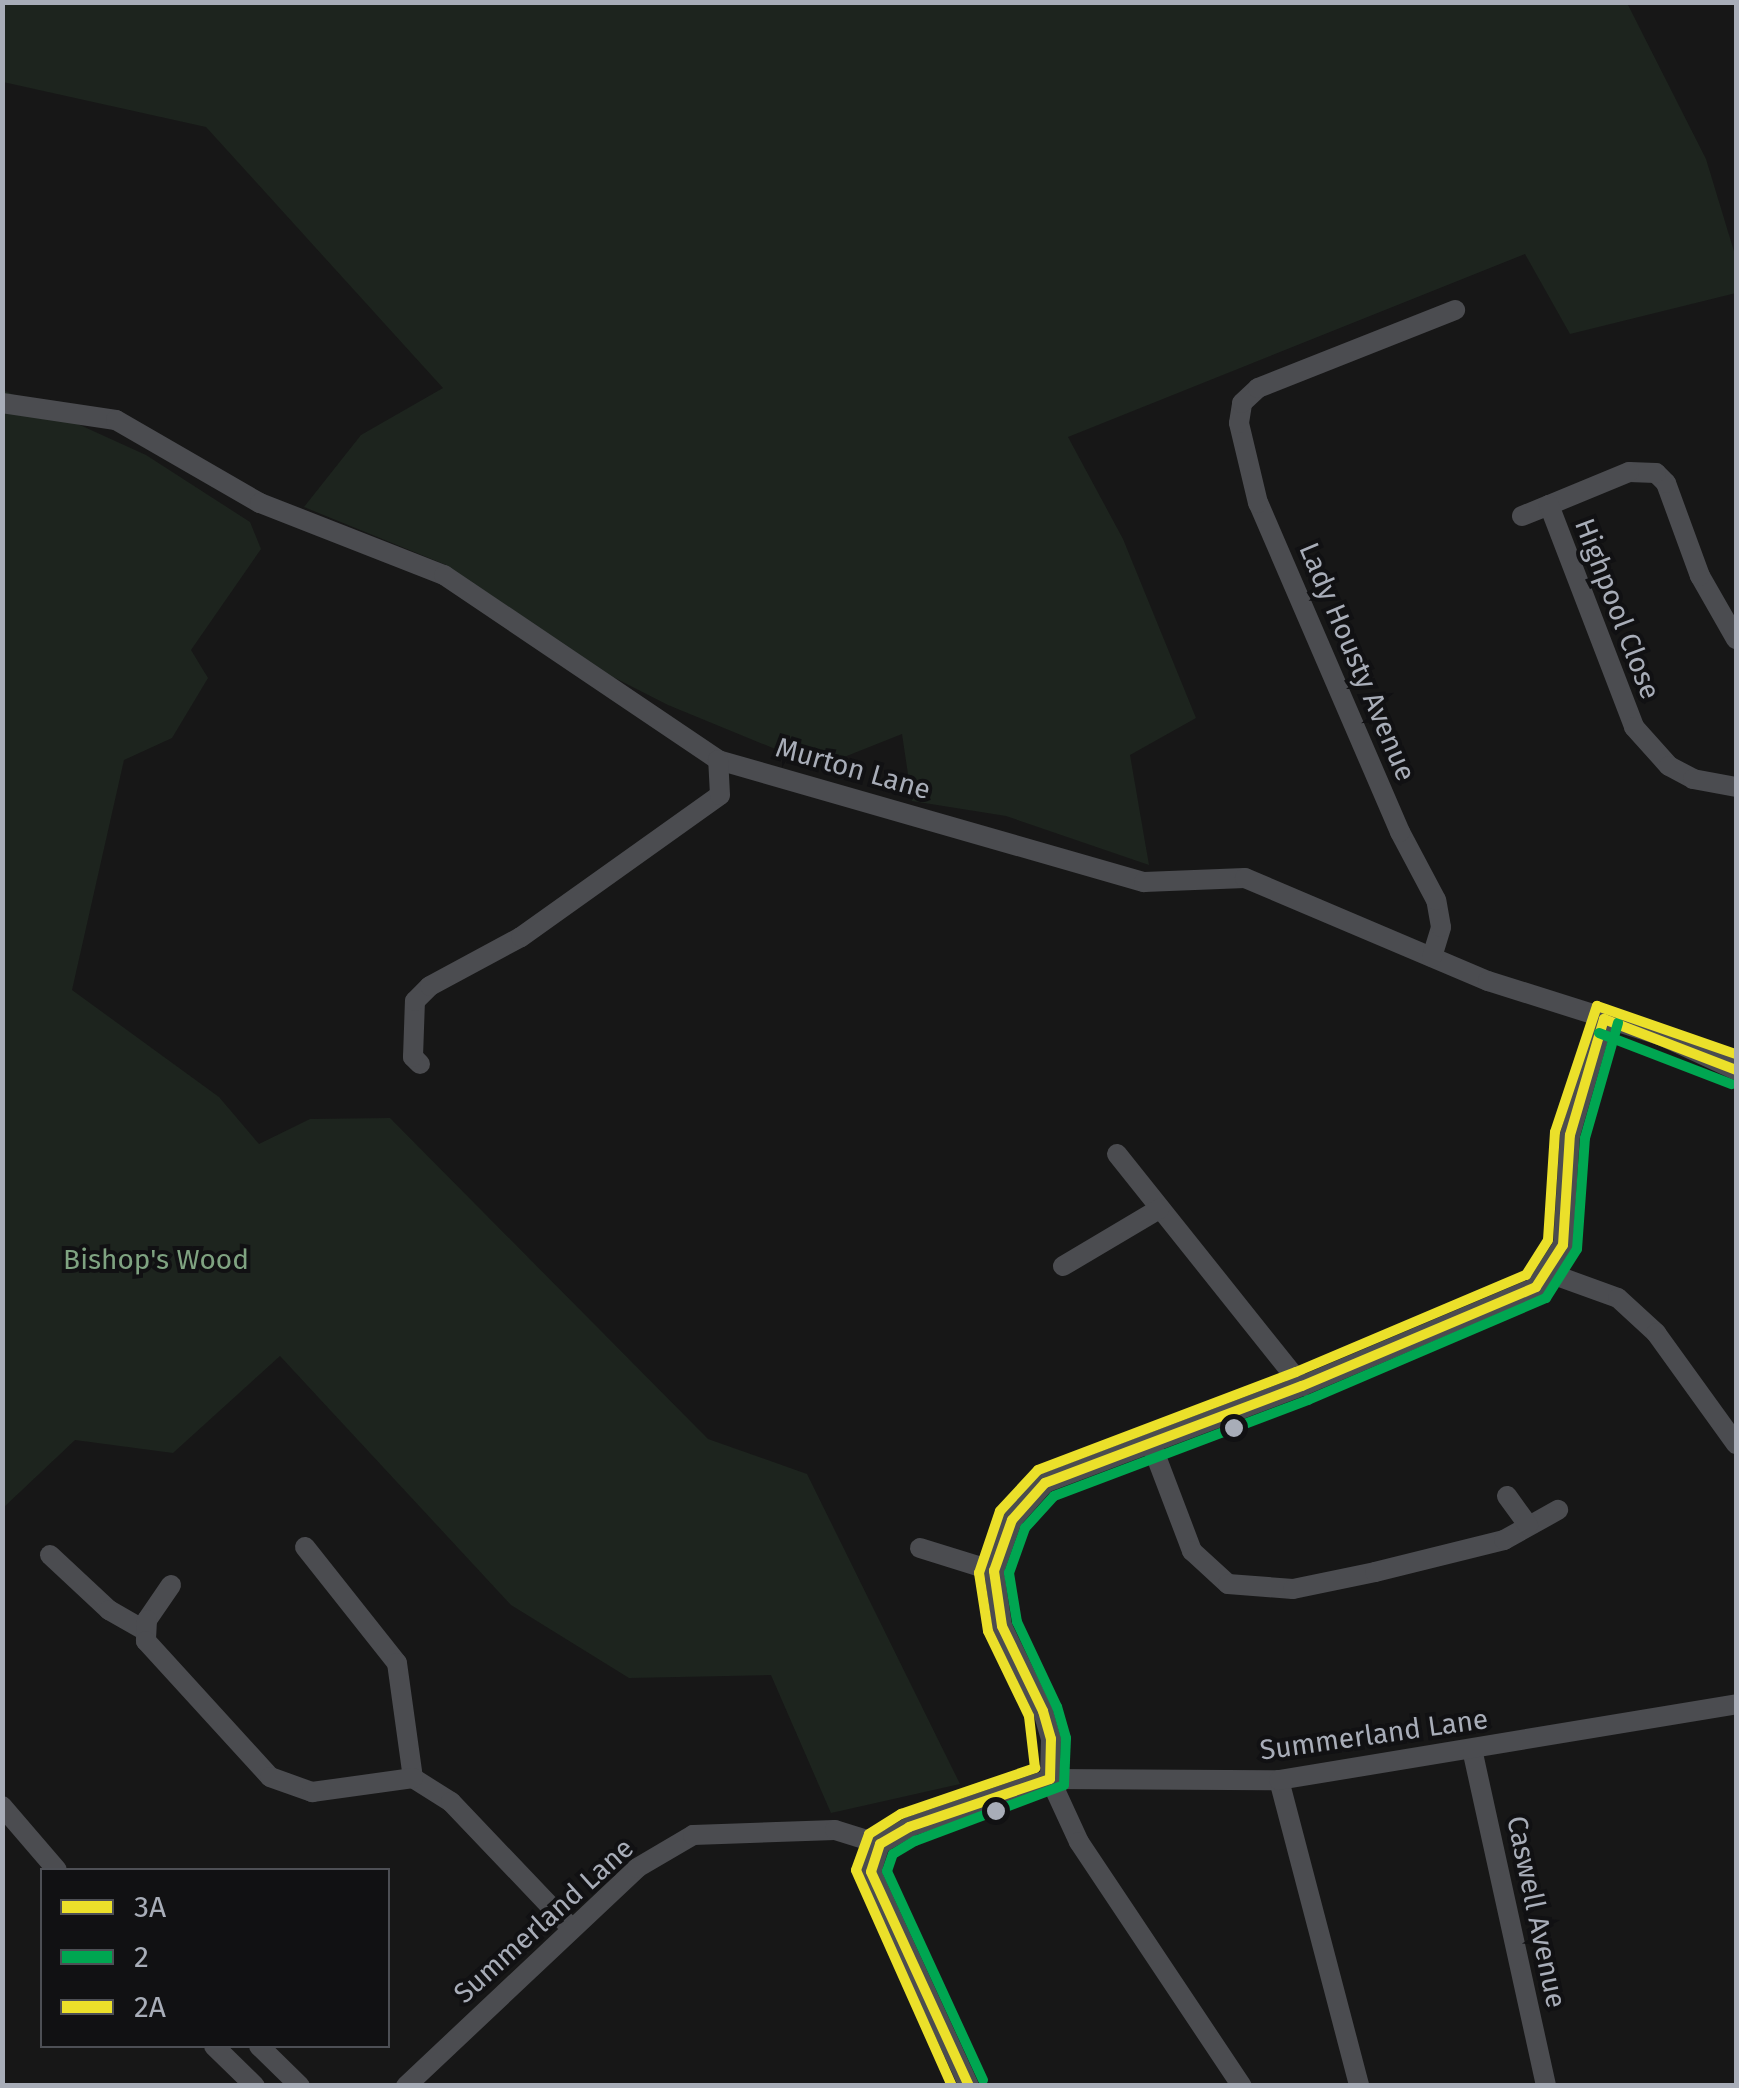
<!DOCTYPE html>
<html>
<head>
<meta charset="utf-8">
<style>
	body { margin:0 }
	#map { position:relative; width:1739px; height:2088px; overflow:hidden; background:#171717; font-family:"Fira Sans",sans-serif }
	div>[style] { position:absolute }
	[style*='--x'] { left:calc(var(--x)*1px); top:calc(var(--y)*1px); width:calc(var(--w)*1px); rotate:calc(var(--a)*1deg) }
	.green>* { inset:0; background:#1d241e }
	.minor>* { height:20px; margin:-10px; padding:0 10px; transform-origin:10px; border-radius:10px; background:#4b4c50 }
	.bus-1>* { height:10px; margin:-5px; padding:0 5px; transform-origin:5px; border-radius:5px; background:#ebe02a }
	.bus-2>* { height:10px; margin:-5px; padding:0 5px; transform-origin:5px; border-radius:5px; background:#00a651 }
	.bus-3>* { height:10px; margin:-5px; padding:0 5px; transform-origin:5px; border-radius:5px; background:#ebe02a }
	.dots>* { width:28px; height:28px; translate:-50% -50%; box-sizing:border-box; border:5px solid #111113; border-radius:50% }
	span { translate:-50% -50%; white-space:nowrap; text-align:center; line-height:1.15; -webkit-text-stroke:8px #111113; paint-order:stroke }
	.street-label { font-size:28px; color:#a8adb8 }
	.park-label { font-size:28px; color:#7fa381 }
	.frame { position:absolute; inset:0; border:5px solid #a8adb8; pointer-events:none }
	.legend { position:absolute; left:40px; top:1868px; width:350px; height:180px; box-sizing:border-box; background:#111113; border:2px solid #4d4f55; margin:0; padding:12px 18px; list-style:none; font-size:30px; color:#a8adb8 }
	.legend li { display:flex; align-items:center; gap:20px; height:50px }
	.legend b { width:50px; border:2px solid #4d4f55 }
</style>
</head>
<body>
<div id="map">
	<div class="green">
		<i style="clip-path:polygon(3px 2px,1627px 3px,1706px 159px,1736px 258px,1736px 293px,1570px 334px,1525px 254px,1068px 437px,1123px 539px,1196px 718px,1130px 755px,1149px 865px,1006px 816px,912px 801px,902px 734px,819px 767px,668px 705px,613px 677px,446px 565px,304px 507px,361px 435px,443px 388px,206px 127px,3px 82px)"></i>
		<i style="clip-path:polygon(3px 390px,146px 455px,250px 522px,261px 549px,191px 650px,208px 678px,172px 738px,124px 760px,72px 990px,219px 1097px,259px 1144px,310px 1119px,390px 1118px,708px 1439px,807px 1474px,960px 1784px,831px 1813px,771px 1675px,629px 1678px,511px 1605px,280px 1356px,173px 1453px,75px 1440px,3px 1508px)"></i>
	</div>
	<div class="minor">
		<i style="--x:2;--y:403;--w:115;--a:8.5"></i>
		<i style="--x:116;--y:420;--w:166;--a:30"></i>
		<i style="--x:260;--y:503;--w:198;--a:21.4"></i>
		<i style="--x:444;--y:575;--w:331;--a:34"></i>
		<i style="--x:718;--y:760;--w:443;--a:16"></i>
		<i style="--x:1144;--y:882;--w:101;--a:-2.3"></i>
		<i style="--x:1245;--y:878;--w:264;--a:23"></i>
		<i style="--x:1488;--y:981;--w:182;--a:17.5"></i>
		<i style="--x:1662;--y:1036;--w:81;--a:24.7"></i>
		<i style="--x:1522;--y:516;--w:29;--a:-22"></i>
		<i style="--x:1736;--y:639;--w:73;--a:-119.7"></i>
		<i style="--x:1700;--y:576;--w:99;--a:-110.1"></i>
		<i style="--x:1666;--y:483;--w:14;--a:-135"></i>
		<i style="--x:1656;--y:473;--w:27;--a:-178"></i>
		<i style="--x:1629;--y:472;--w:87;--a:157.6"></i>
		<i style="--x:1549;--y:505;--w:238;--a:69"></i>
		<i style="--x:1634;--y:727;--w:52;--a:48.1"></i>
		<i style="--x:1669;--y:766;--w:27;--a:28"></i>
		<i style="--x:1693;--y:779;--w:44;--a:10.5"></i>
		<i style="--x:1432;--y:957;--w:31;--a:-73"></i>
		<i style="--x:1441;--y:927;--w:27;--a:-100"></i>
		<i style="--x:1436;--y:900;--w:77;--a:-117.9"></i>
		<i style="--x:1400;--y:832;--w:358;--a:-113.3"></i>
		<i style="--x:1258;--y:503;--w:82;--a:-103.4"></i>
		<i style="--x:1239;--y:423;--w:20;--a:-81"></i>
		<i style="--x:1242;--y:403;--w:22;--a:-43"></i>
		<i style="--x:1258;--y:388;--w:212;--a:-21.6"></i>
		<i style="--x:420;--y:1064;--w:10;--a:-135"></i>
		<i style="--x:413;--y:1057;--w:56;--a:-88"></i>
		<i style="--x:415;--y:1001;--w:21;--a:-45"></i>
		<i style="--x:430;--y:986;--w:103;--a:-28.3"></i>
		<i style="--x:521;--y:937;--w:244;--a:-35.5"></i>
		<i style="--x:720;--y:795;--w:35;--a:-93"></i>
		<i style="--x:1117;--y:1154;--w:297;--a:51.4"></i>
		<i style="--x:1063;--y:1266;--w:112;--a:-30.7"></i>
		<i style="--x:1549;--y:1273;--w:73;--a:19.9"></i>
		<i style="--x:1618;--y:1298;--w:52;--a:42.6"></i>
		<i style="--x:1656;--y:1333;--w:137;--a:54.2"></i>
		<i style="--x:1151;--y:1443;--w:116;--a:69.2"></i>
		<i style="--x:1192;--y:1551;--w:49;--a:42.5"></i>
		<i style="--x:1228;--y:1584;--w:65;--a:4.4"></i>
		<i style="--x:1293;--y:1589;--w:84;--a:-11.7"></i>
		<i style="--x:1375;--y:1572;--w:133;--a:-13.9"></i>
		<i style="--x:1504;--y:1540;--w:62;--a:-29.1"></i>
		<i style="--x:1507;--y:1496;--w:36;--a:54"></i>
		<i style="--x:305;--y:1547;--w:148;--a:51.6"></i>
		<i style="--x:397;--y:1663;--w:116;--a:82.1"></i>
		<i style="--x:413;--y:1778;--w:45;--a:32.3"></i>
		<i style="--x:451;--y:1802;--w:174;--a:46.4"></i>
		<i style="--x:920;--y:1548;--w:77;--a:17.3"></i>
		<i style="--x:50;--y:1555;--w:81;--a:43"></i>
		<i style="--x:109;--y:1610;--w:40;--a:29.7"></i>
		<i style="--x:171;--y:1585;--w:42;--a:124.4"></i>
		<i style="--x:147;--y:1620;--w:21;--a:93"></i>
		<i style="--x:146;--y:1641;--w:184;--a:47.6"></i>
		<i style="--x:270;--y:1777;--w:45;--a:19.7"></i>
		<i style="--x:312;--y:1792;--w:102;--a:-7.9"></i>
		<i style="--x:1472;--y:1749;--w:345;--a:77.6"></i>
		<i style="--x:1050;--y:1779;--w:40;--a:-88.6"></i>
		<i style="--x:1051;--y:1739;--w:29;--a:-106"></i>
		<i style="--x:1043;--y:1711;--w:94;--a:-115.8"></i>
		<i style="--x:1002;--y:1626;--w:56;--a:-98.3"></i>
		<i style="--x:994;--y:1571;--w:54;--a:-70.6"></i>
		<i style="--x:1012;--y:1520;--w:50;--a:-48.3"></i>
		<i style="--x:1045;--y:1483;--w:275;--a:-20.7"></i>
		<i style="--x:1302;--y:1386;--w:254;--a:-22.9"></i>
		<i style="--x:1536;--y:1287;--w:50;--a:-57.3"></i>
		<i style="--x:1563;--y:1245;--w:110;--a:-86.4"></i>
		<i style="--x:1570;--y:1135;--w:121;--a:-73.7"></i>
		<i style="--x:1050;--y:1779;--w:69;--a:65.3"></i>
		<i style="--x:1079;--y:1842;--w:293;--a:56.3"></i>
		<i style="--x:1279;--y:1780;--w:316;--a:75.3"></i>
		<i style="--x:2;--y:1806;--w:84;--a:49.3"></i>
		<i style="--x:880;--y:1844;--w:29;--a:108"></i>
		<i style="--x:871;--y:1872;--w:235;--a:65.4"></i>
		<i style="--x:214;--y:2046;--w:57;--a:44.3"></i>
		<i style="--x:259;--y:2046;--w:57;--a:44.3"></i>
		<i style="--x:406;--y:2086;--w:318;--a:-43.3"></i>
		<i style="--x:637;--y:1868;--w:65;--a:-30.5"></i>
		<i style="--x:693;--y:1835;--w:142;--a:-2"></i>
		<i style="--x:835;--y:1830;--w:47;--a:17.3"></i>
		<i style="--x:880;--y:1844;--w:34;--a:-30"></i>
		<i style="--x:909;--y:1827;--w:149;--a:-18.8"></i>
		<i style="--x:1050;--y:1779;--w:229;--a:0.3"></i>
		<i style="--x:1279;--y:1780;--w:463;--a:-9.4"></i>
	</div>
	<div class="bus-1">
		<i style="--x:1604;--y:1019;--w:142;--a:21.1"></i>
		<i style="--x:1050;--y:1779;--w:40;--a:-88.6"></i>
		<i style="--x:1051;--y:1739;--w:29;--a:-106"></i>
		<i style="--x:1043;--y:1711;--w:94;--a:-115.8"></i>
		<i style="--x:1002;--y:1626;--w:56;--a:-98.3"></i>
		<i style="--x:994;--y:1571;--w:54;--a:-70.6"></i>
		<i style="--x:1012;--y:1520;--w:50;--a:-48.3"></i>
		<i style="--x:1045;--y:1483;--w:275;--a:-20.7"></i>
		<i style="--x:1302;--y:1386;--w:254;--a:-22.9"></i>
		<i style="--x:1536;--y:1287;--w:50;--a:-57.3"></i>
		<i style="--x:1563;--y:1245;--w:110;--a:-86.4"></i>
		<i style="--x:1570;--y:1135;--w:121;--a:-73.7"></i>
		<i style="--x:880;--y:1844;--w:29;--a:108"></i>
		<i style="--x:871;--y:1872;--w:235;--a:65.4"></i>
		<i style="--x:880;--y:1844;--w:34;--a:-30"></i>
		<i style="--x:909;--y:1827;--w:149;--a:-18.8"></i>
	</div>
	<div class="bus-2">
		<i style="--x:1599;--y:1033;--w:142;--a:21.1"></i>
		<i style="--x:983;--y:2080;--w:230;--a:-114.7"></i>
		<i style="--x:887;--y:1871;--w:18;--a:-71"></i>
		<i style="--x:893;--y:1854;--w:26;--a:-31"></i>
		<i style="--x:915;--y:1841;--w:159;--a:-20.6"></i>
		<i style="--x:1064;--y:1785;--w:47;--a:-87.6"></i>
		<i style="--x:1066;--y:1738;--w:32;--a:-106"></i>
		<i style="--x:1057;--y:1707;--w:94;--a:-115.2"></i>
		<i style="--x:1017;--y:1622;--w:50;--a:-99.3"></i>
		<i style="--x:1009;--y:1573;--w:48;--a:-70.4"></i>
		<i style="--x:1025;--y:1528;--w:43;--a:-47.8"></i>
		<i style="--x:1054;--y:1496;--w:272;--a:-20.7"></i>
		<i style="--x:1308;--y:1400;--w:259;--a:-23.2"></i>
		<i style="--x:1546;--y:1298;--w:58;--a:-57.7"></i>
		<i style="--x:1577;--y:1249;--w:111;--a:-85.9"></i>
		<i style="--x:1585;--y:1138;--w:120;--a:-74"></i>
	</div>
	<div class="bus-3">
		<i style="--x:952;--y:2086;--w:236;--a:-114"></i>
		<i style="--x:856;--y:1870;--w:38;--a:-70"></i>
		<i style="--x:869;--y:1834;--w:38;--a:-32"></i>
		<i style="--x:901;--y:1814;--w:142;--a:-18.9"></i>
		<i style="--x:1035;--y:1768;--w:52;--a:-96.6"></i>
		<i style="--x:1029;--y:1716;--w:94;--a:-115.8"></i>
		<i style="--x:988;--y:1631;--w:59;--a:-98.8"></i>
		<i style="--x:979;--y:1573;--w:65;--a:-71.3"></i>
		<i style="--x:1000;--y:1511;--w:56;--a:-47.2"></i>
		<i style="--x:1038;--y:1470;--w:276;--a:-20.8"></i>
		<i style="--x:1296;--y:1372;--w:250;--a:-22.9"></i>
		<i style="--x:1526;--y:1275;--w:41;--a:-57.8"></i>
		<i style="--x:1548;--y:1240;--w:108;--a:-86.3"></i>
		<i style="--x:1555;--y:1132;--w:133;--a:-71.6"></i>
		<i style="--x:1597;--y:1006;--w:147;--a:19.1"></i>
	</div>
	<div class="dots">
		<i style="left:1234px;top:1428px;background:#a8adb8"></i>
		<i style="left:996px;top:1811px;background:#a8adb8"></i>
	</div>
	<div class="street-label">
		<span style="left:1617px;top:609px;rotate:69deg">Highpool Close</span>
		<span style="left:1357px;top:662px;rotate:67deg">Lady Housty Avenue</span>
		<span style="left:853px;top:769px;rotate:16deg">Murton Lane</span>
		<span style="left:1374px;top:1735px;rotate:-8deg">Summerland Lane</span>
		<span style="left:1536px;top:1912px;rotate:78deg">Caswell Avenue</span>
		<span style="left:544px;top:1921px;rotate:-42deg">Summerland Lane</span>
	</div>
	<div class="park-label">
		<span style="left:156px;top:1260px">Bishop's Wood</span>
	</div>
	<div class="frame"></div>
	<ul class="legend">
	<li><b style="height:12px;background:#ebe02a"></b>3A</li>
	<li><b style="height:12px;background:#00a651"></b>2</li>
	<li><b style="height:12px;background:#ebe02a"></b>2A</li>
	</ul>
</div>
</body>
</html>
